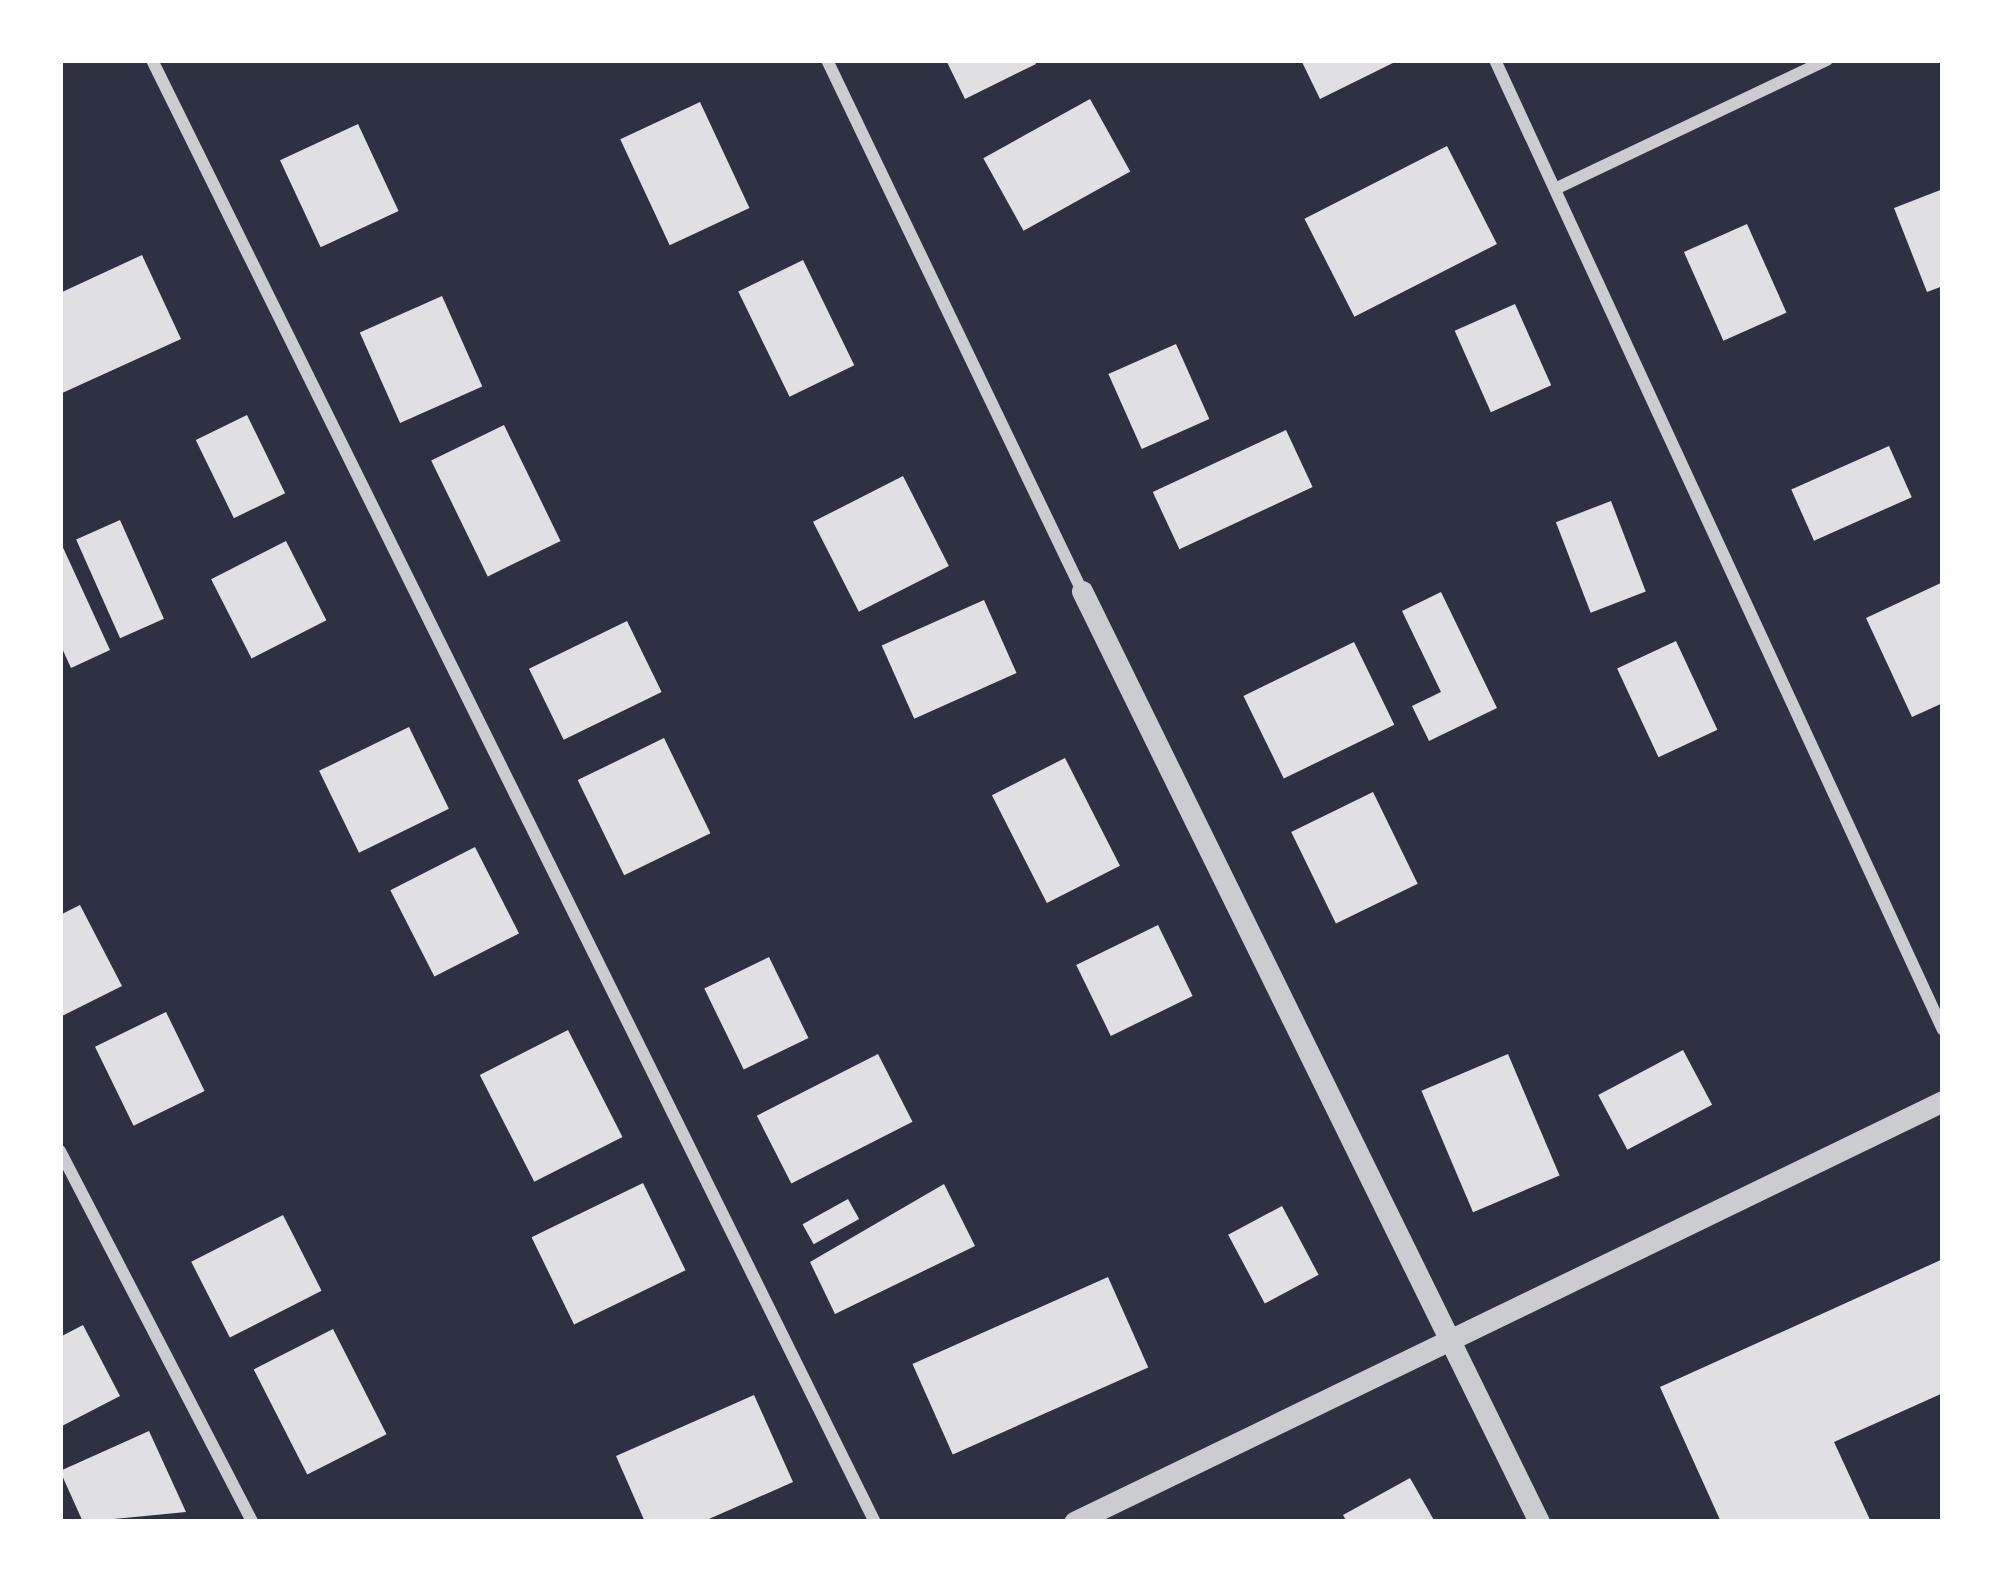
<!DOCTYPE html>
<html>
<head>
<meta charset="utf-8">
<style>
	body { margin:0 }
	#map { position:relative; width:2003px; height:1582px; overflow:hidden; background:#2d3142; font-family:"Fira Sans Condensed",sans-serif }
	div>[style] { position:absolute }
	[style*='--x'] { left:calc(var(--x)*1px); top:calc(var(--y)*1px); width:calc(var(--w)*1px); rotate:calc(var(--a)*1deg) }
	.building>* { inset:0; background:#e0e0e3; transform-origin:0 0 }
	.minor>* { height:12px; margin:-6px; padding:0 6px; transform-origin:6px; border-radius:6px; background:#caccd0 }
	.tertiary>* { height:21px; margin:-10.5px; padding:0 10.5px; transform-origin:10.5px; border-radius:10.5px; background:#caccd0 }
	span { translate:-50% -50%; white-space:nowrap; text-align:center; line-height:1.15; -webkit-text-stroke:12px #fff; paint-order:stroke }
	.frame { position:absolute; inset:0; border:63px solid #fff; pointer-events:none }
</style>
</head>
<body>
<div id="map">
	<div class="building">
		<i style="clip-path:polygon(946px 60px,1034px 60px,1036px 64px,965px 99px)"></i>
		<i style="clip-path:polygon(1301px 60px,1399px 60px,1320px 99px)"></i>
		<i style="left:1090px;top:99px;width:83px;height:122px;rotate:61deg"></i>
		<i style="left:700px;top:102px;width:117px;height:88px;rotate:65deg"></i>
		<i style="left:358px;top:124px;width:96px;height:86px;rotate:65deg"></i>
		<i style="left:1447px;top:146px;width:110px;height:160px;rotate:63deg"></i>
		<i style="clip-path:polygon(1943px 189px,1943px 286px,1927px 292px,1894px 208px)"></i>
		<i style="left:1747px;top:224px;width:97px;height:69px;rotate:66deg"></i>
		<i style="clip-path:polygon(142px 255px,181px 339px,60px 394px,60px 293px)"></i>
		<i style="left:803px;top:260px;width:117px;height:72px;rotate:64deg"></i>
		<i style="left:442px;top:296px;width:99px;height:90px;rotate:66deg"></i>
		<i style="left:1515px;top:304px;width:89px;height:66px;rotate:66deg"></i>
		<i style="left:1176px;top:344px;width:82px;height:74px;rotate:66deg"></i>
		<i style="left:247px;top:415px;width:87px;height:57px;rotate:64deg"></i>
		<i style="left:504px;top:425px;width:129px;height:81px;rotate:64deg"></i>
		<i style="left:1286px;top:430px;width:63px;height:147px;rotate:65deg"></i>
		<i style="left:1889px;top:446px;width:56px;height:107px;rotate:66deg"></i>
		<i style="left:903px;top:476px;width:101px;height:101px;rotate:63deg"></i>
		<i style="left:1611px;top:501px;width:97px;height:59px;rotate:69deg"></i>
		<i style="left:120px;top:520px;width:108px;height:48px;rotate:66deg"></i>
		<i style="clip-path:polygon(60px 541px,110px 650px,71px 668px,60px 644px)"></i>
		<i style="left:286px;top:541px;width:89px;height:84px;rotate:63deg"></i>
		<i style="clip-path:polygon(1943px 582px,1943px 703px,1912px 717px,1866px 618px)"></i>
		<i style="clip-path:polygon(1441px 592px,1497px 708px,1429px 741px,1412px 706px,1441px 692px,1402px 611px)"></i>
		<i style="left:984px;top:600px;width:80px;height:112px;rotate:66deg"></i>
		<i style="left:627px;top:621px;width:79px;height:109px;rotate:64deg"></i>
		<i style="left:1676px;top:641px;width:98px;height:65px;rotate:65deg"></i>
		<i style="left:1354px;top:642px;width:92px;height:123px;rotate:64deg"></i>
		<i style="left:409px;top:727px;width:91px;height:100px;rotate:64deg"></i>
		<i style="left:664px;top:738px;width:106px;height:96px;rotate:64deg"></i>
		<i style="left:1065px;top:758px;width:121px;height:82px;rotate:63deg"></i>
		<i style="left:1373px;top:792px;width:102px;height:91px;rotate:64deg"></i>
		<i style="left:475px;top:847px;width:97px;height:95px;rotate:63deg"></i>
		<i style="clip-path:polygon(80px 905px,122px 986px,62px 1016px,60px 915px)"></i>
		<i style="left:1158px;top:925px;width:79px;height:91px;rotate:64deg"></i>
		<i style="left:769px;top:957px;width:90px;height:72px;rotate:64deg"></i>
		<i style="left:166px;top:1012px;width:88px;height:79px;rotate:64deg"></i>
		<i style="left:568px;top:1030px;width:120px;height:99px;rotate:63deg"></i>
		<i style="left:1683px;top:1050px;width:62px;height:96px;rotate:62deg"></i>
		<i style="left:878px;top:1054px;width:76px;height:136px;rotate:63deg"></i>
		<i style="left:1508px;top:1054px;width:132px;height:94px;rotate:67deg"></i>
		<i style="left:643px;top:1183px;width:97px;height:124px;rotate:64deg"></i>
		<i style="clip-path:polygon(944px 1184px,975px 1246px,835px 1314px,810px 1262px)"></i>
		<i style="left:848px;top:1199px;width:23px;height:52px;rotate:61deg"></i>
		<i style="left:1282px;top:1206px;width:78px;height:61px;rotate:62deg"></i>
		<i style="left:283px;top:1215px;width:85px;height:103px;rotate:63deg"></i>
		<i style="clip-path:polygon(1943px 1259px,1943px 1393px,1834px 1442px,1871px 1522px,1721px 1522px,1660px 1387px)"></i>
		<i style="left:1108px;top:1277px;width:99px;height:214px;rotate:66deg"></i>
		<i style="clip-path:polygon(83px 1325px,120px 1396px,60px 1427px,60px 1337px)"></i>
		<i style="left:333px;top:1329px;width:118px;height:89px;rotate:63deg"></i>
		<i style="clip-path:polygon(754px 1395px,793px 1482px,702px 1522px,645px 1522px,616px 1456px)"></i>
		<i style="clip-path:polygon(149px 1431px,186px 1512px,83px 1522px,60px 1471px)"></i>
		<i style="clip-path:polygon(1410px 1478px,1435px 1522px,1347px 1522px,1343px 1515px)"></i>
	</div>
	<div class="minor">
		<i style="--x:152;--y:60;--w:1631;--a:63.69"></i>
		<i style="--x:827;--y:60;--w:589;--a:64.35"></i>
		<i style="--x:1495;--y:60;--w:1068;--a:65.21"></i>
		<i style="--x:1555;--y:189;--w:301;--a:-25.4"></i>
		<i style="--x:60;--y:1151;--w:418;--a:62.6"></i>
	</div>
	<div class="tertiary">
		<i style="--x:1082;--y:591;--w:1037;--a:63.85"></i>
		<i style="--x:1074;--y:1522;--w:966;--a:-25.85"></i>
	</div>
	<div class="frame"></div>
</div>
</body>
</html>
